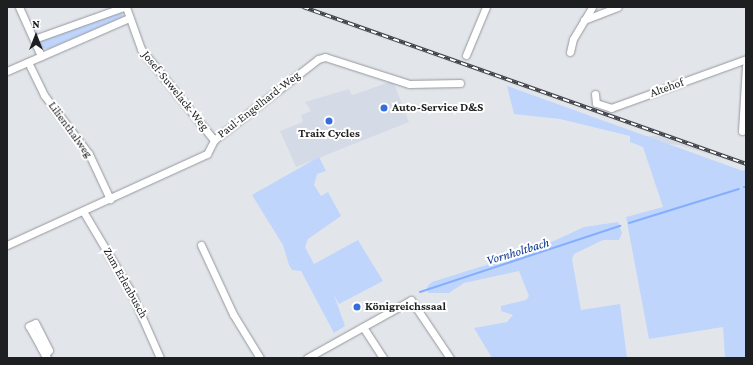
<!DOCTYPE html>
<html>
<head>
<meta charset="utf-8">
<style>
	body { margin:0 }
	#map { position:relative; width:753px; height:365px; overflow:hidden; background:#e2e6eb; font-family:"Crimson Pro",serif }
	div>[style] { position:absolute }
	[style*='--x'] { left:calc(var(--x)*1px); top:calc(var(--y)*1px); width:calc(var(--w)*1px); rotate:calc(var(--a)*1deg) }
	.built>* { inset:0; background:#d4dbe7 }
	.green>* { inset:0; background:#c0d5fc }
	.stream>* { height:2px; margin:-1px; padding:0 1px; transform-origin:1px; border-radius:1px; background:#84afff }
	.roads { filter:drop-shadow(0 0 1px #94979c) drop-shadow(0 0 1px #94979c) }
	.minor>* { height:7px; margin:-3.5px; padding:0 3.5px; transform-origin:3.5px; border-radius:3.5px; background:#fff }
	.rail>* { height:3.5px; margin-top:-1.75px; transform-origin:0; background:repeating-linear-gradient(90deg,#fff 0 6px,#3f4043 0 12px); box-sizing:border-box; border-block:1px solid #3f4043 }
	.dots>* { width:11px; height:11px; translate:-50% -50%; box-sizing:border-box; border:2px solid #fff; border-radius:50% }
	span { translate:-50% -50%; white-space:nowrap; text-align:center; line-height:1.15; -webkit-text-stroke:4px #fff; paint-order:stroke }
	.street-label { font-size:12px; color:#1e1f21 }
	.poi-label { font-size:12px; color:#1e1f21; font-weight:700 }
	.left { translate:0 -50%; text-align:left }
	.water-label { font-size:13px; color:#09368f; font-style:italic }
	.frame { position:absolute; inset:0; border:8px solid #1e1f21; pointer-events:none }
	.north { position:absolute; left:16px; top:16px; width:40px; height:40px; -webkit-text-stroke:3px #fff; paint-order:stroke; rotate:0deg; font-size:11px; font-weight:700; line-height:16px; text-align:center; color:#1e1f21 }
	.north::after { content:''; display:block; margin:auto; width:14px; height:18px; background:#1e1f21; clip-path:polygon(50% 0,100% 100%,50% 72%,0 100%) }
</style>
</head>
<body>
<div id="map">
	<div class="built">
		<i style="clip-path:polygon(295px 7px,311px 7px,503px 75px,746px 161px,746px 166px,679px 145px,630px 142px,630px 136px,659px 136px)"></i>
		<i style="clip-path:polygon(393px 81px,409px 122px,296px 167px,280px 131px,303px 122px,301px 115px,311px 111px,305px 102px,349px 89px,352px 95px)"></i>
	</div>
	<div class="green">
		<i style="clip-path:polygon(121px 11px,123px 17px,48px 49px,41px 48px,40px 42px,45px 39px)"></i>
		<i style="clip-path:polygon(507px 86px,743px 171px,746px 168px,746px 358px,725px 358px,723px 327px,649px 339px,626px 217px,663px 207px,643px 147px,630px 142px,630px 136px,560px 119px,514px 114px)"></i>
		<i style="clip-path:polygon(319px 157px,326px 171px,317px 174px,314px 185px,321px 196px,328px 192px,341px 216px,308px 239px,305px 247px,314px 264px,358px 240px,383px 281px,339px 304px,334px 295px,345px 326px,334px 333px,301px 271px,292px 270px,289px 265px,283px 245px,252px 195px)"></i>
		<i style="clip-path:polygon(618px 222px,622px 233px,619px 240px,603px 240px,574px 254px,572px 259px,581px 310px,620px 304px,627px 358px,492px 358px,474px 328px,507px 322px,513px 315px,501px 311px,501px 306px,526px 300px,529px 296px,519px 271px,464px 283px,449px 293px,428px 293px,427px 287px,432px 282px,534px 250px,584px 227px)"></i>
	</div>
	<div class="stream">
		<i style="--x:744;--y:187;--w:2;--a:0"></i>
		<i style="--x:629;--y:223;--w:115;--a:-17.2"></i>
		<i style="--x:420;--y:292;--w:211;--a:-18.3"></i>
	</div>
	<div class="roads">
		<div class="minor">
			<i style="--x:19;--y:7;--w:54;--a:65.8"></i>
			<i style="--x:126;--y:7;--w:45;--a:70.3"></i>
			<i style="--x:141;--y:49;--w:117;--a:51.3"></i>
			<i style="--x:584;--y:20;--w:36;--a:-21"></i>
			<i style="--x:34;--y:39;--w:96;--a:-19.6"></i>
			<i style="--x:570;--y:52;--w:13;--a:-77"></i>
			<i style="--x:573;--y:39;--w:37;--a:-59"></i>
			<i style="--x:466;--y:55;--w:52;--a:-67.4"></i>
			<i style="--x:28;--y:62;--w:37;--a:64"></i>
			<i style="--x:44;--y:95;--w:74;--a:52.7"></i>
			<i style="--x:89;--y:154;--w:50;--a:65"></i>
			<i style="--x:7;--y:71;--w:133;--a:-23.5"></i>
			<i style="--x:595;--y:94;--w:9;--a:84"></i>
			<i style="--x:596;--y:103;--w:16;--a:18"></i>
			<i style="--x:611;--y:108;--w:144;--a:-19.9"></i>
			<i style="--x:742;--y:131;--w:65;--a:-86.5"></i>
			<i style="--x:83;--y:211;--w:92;--a:59.3"></i>
			<i style="--x:130;--y:290;--w:74;--a:66.2"></i>
			<i style="--x:7;--y:245;--w:220;--a:-24.5"></i>
			<i style="--x:207;--y:154;--w:16;--a:-63"></i>
			<i style="--x:214;--y:140;--w:132;--a:-37.9"></i>
			<i style="--x:318;--y:59;--w:7;--a:-16"></i>
			<i style="--x:325;--y:57;--w:88;--a:17.8"></i>
			<i style="--x:409;--y:84;--w:51;--a:-1.1"></i>
			<i style="--x:201;--y:245;--w:76;--a:65.1"></i>
			<i style="--x:233;--y:314;--w:52;--a:58.5"></i>
			<i style="--x:363;--y:327;--w:37;--a:57"></i>
			<i style="--x:45;--y:355;--w:6;--a:-51"></i>
			<i style="--x:49;--y:350;--w:30;--a:-117"></i>
			<i style="--x:35;--y:323;--w:7;--a:153"></i>
			<i style="--x:29;--y:326;--w:25;--a:61"></i>
			<i style="--x:41;--y:348;--w:8;--a:60"></i>
			<i style="--x:45;--y:355;--w:4;--a:56"></i>
			<i style="--x:307;--y:358;--w:119;--a:-29.1"></i>
			<i style="--x:411;--y:300;--w:70;--a:56.1"></i>
		</div>
	</div>
	<div class="rail">
		<i style="--x:303;--y:7;--w:470;--a:19.5"></i>
	</div>
	<div class="dots">
		<i style="left:384px;top:108px;background:#376edd"></i>
		<i style="left:329px;top:121px;background:#376edd"></i>
		<i style="left:357px;top:307px;background:#376edd"></i>
	</div>
	<div class="street-label">
		<span style="left:667px;top:88px;rotate:-20deg">Altehof</span>
		<span style="left:175px;top:91px;rotate:51deg">Josef-Suwelack-Weg</span>
		<span style="left:259px;top:105px;rotate:-38deg">Paul-Engelhard-Weg</span>
		<span style="left:70px;top:130px;rotate:54deg">Lilienthalweg</span>
		<span style="left:125px;top:283px;rotate:61deg">Zum Erlenbusch</span>
	</div>
	<div class="poi-label">
		<span class="left" style="left:392px;top:108px">Auto-Service D&amp;S</span>
		<span style="left:329px;top:134px">Traix Cycles</span>
		<span class="left" style="left:365px;top:307px">Königreichssaal</span>
	</div>
	<div class="water-label">
		<span style="left:518px;top:252px;rotate:-17deg">Vornholtbach</span>
	</div>
	<div class="frame"></div>
	<div class="north">N</div>
</div>
</body>
</html>
